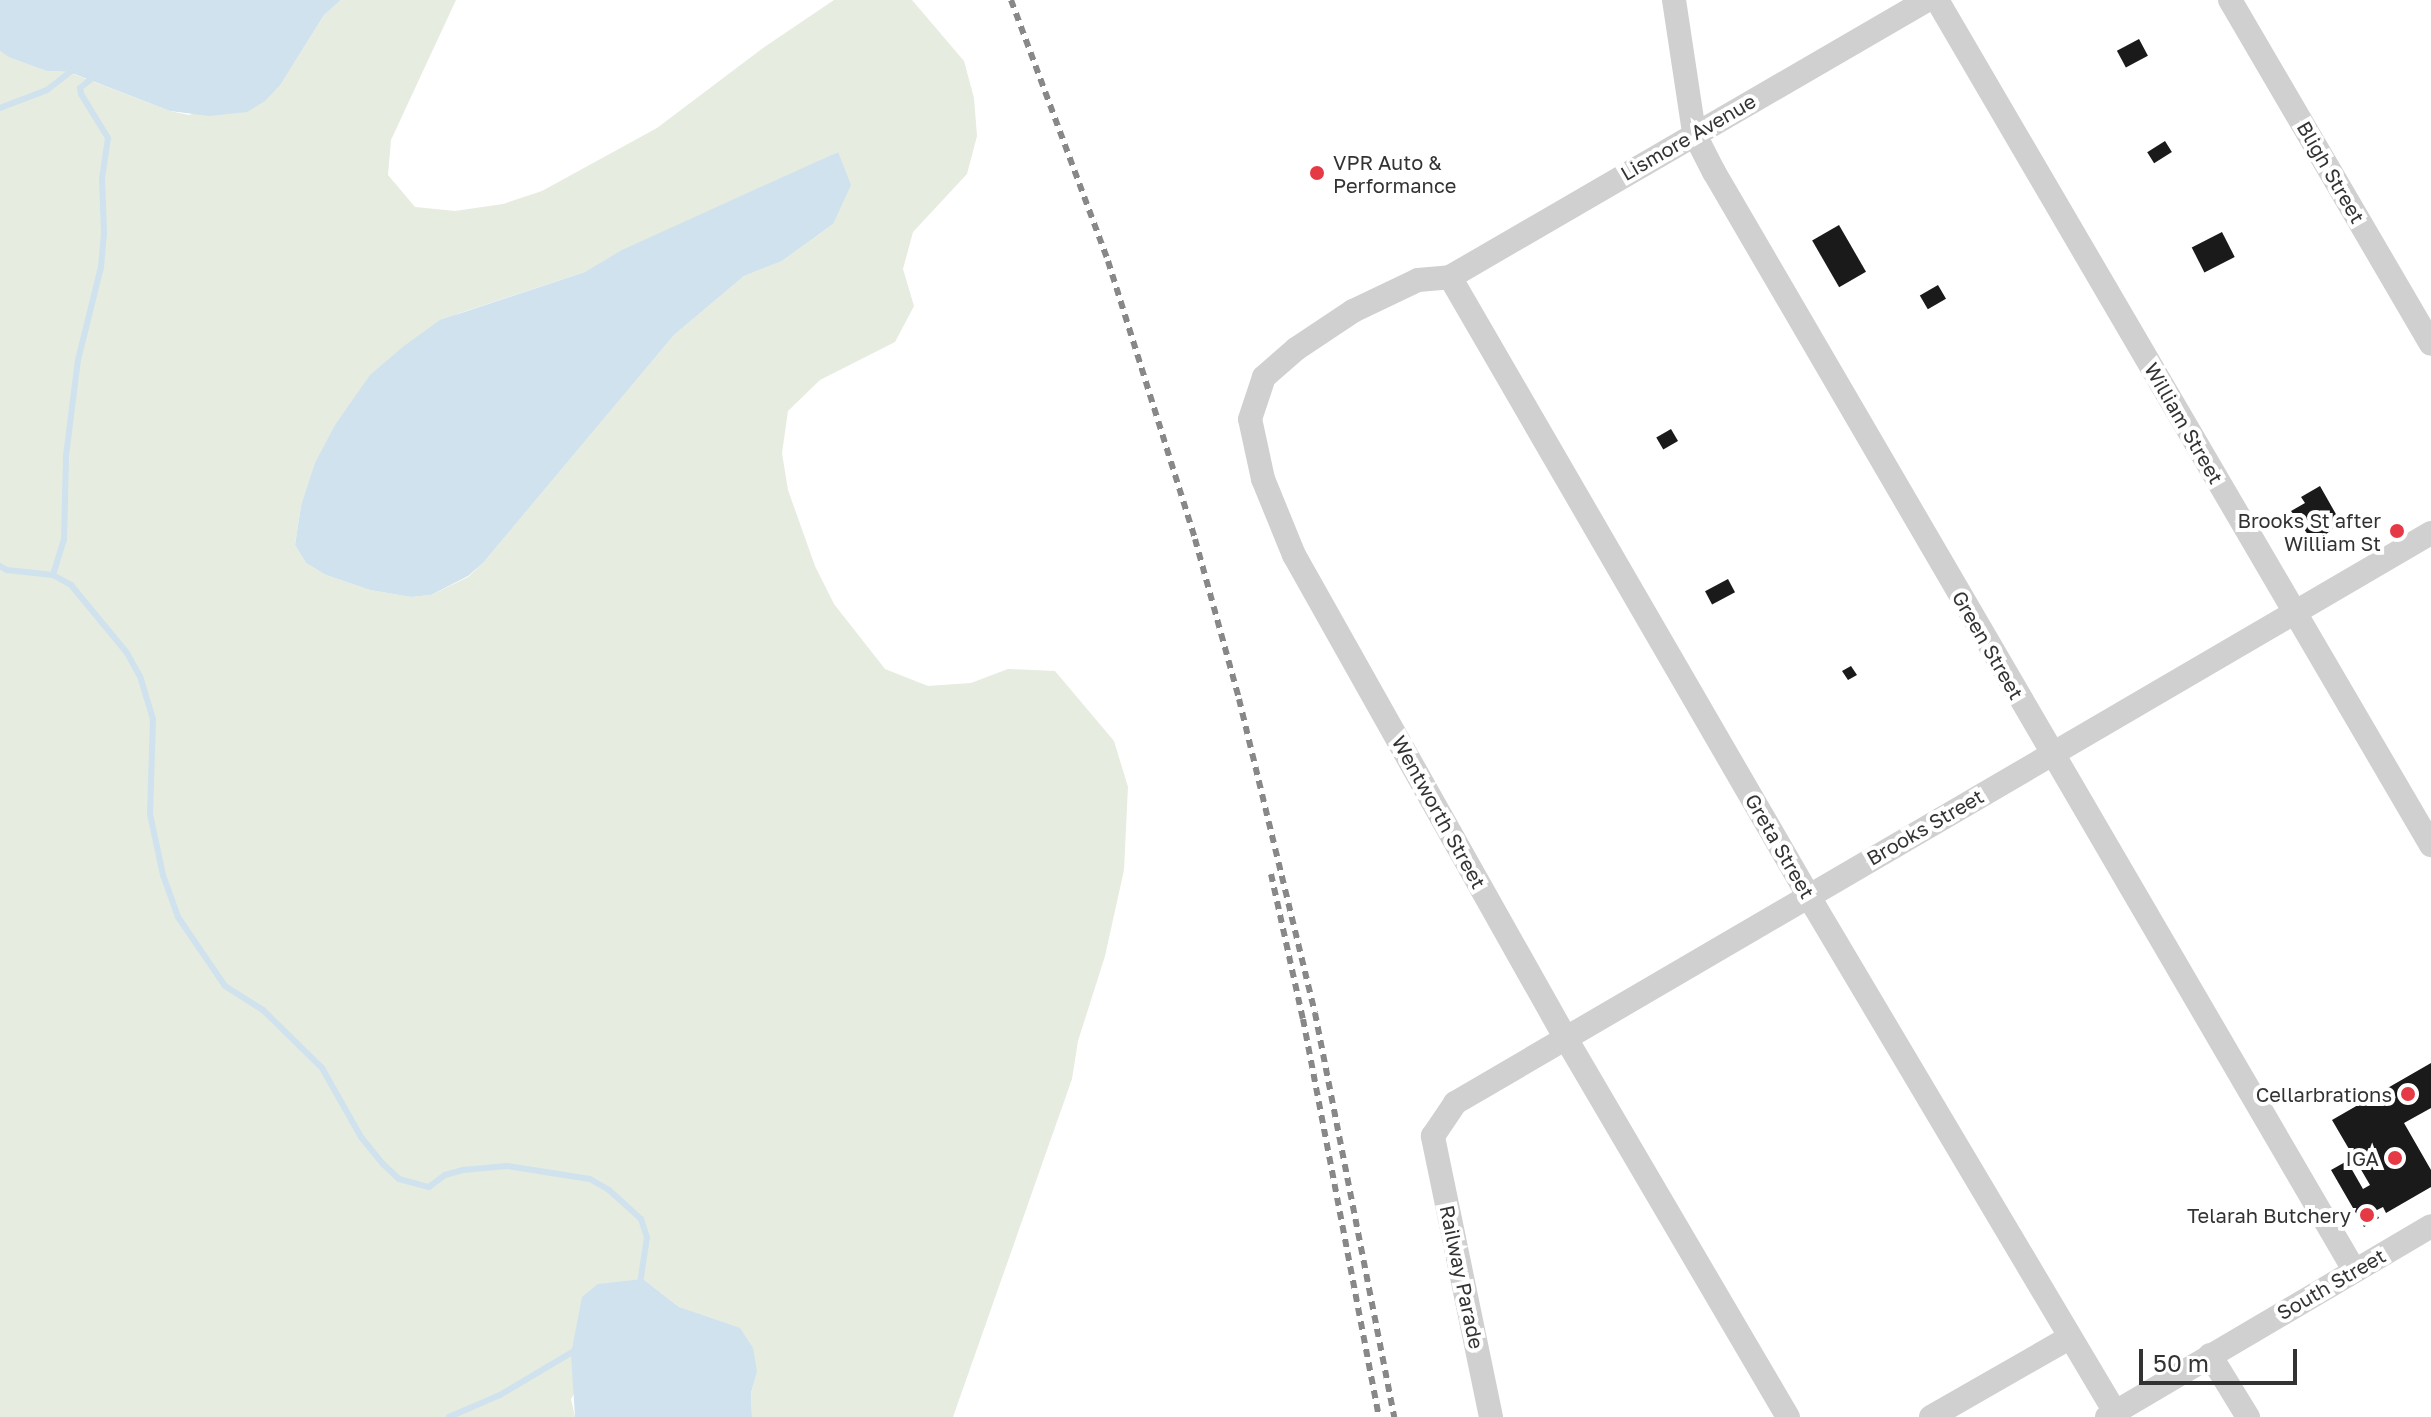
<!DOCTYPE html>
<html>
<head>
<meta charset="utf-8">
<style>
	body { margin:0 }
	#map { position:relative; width:2431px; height:1417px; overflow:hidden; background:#fff; font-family:"Golos Text",sans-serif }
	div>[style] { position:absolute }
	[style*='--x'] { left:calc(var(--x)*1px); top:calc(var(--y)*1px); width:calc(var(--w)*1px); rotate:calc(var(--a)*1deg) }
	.green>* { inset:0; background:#e6ecdf }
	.water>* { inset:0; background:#cfe2ee }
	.stream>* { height:6px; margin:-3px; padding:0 3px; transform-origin:3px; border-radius:3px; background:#cfe2ee }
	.building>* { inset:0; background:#1a1a1a; transform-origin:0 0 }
	.minor>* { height:24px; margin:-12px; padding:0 12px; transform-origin:12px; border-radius:12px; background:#d0d0d0 }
	.rail>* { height:6px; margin-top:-3px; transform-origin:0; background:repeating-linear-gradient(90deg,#888 0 8px,transparent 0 14px) }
	.dots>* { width:22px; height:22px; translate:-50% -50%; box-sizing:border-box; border:4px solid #fff; border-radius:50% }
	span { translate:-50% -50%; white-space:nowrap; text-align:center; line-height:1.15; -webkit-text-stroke:8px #fff; paint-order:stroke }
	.street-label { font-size:20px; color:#333 }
	.poi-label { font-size:20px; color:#333 }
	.left { translate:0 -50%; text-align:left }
	.right { translate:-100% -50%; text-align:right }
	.scale { position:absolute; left:2139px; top:1349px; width:158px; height:36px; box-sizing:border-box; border:4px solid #333; border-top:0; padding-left:10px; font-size:24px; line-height:28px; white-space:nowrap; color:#333; -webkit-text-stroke:6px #fff; paint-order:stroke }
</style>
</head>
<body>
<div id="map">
	<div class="green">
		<i style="clip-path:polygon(evenodd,341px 0,456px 0,391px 140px,388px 175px,415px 207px,455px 211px,503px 204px,542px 191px,657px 128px,763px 48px,834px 0,912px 0,964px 61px,974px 98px,977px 136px,967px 174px,913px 232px,903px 269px,914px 306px,895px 342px,820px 380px,788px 411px,782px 453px,788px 490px,815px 566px,834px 604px,885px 669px,928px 686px,971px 683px,1008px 669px,1055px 671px,1114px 741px,1128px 787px,1124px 870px,1105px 956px,1078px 1041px,1072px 1079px,953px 1417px,752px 1417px,751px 1393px,757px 1372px,699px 1315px,679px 1307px,643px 1279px,571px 1399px,575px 1417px,0 1417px,0 51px,47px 71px,68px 72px,170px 111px,189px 115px,281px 84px,324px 15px,341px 0,838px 152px,833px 224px,782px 261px,744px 276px,674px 335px,483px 563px,468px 577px,431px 595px,411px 597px,370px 590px,326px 575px,306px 563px,295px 545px,301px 506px,335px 425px,457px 314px,585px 272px,838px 152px)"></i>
	</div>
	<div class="water">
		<i style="clip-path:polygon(0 0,341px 0,324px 15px,281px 84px,265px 101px,247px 112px,209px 116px,170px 111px,69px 72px,47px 71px,9px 57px,0 51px)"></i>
		<i style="clip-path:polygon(838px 152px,851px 185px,833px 224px,782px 261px,744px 276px,674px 335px,483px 563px,468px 576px,431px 595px,411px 597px,370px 590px,326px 575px,306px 563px,295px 545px,301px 506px,315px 463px,335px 425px,370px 375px,404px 346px,440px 320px,585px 272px,622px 250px)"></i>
		<i style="clip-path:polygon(643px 1279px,679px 1307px,740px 1328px,753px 1348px,757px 1372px,751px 1393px,752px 1417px,575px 1417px,571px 1354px,582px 1297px,598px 1284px)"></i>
	</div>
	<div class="stream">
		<i style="--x:0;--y:108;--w:50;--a:-21"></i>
		<i style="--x:47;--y:90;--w:34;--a:-38"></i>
		<i style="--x:0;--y:566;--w:8;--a:30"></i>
		<i style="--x:7;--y:570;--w:46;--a:6.2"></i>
		<i style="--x:53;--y:575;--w:21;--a:29"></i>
		<i style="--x:71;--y:585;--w:88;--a:50.5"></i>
		<i style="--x:127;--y:653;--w:26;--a:61"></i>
		<i style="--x:140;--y:676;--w:45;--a:73.2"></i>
		<i style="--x:153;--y:719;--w:95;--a:91.8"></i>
		<i style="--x:150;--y:814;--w:62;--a:78"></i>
		<i style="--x:163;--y:875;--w:45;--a:70.3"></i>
		<i style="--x:178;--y:917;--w:83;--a:55.7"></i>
		<i style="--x:225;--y:986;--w:45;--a:32.3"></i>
		<i style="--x:263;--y:1010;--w:83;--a:44.5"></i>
		<i style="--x:322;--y:1068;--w:79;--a:60.5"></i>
		<i style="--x:361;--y:1137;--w:35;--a:51"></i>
		<i style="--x:383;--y:1164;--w:22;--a:43"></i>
		<i style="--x:399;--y:1179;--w:31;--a:15"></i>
		<i style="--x:429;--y:1187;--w:20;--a:-37"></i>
		<i style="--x:445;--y:1175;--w:19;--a:-16"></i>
		<i style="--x:463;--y:1170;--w:44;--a:-5.2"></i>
		<i style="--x:507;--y:1166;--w:84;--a:8.9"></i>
		<i style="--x:590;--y:1179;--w:22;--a:30"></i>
		<i style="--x:609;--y:1190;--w:43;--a:42.2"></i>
		<i style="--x:641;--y:1219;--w:19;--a:72"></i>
		<i style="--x:647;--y:1237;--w:48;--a:98.5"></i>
		<i style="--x:53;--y:575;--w:37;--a:-73"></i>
		<i style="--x:64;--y:540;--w:84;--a:-88.6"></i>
		<i style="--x:66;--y:456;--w:97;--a:-82.9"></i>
		<i style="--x:78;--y:360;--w:96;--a:-76.1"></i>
		<i style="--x:101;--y:267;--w:34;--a:-85"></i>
		<i style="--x:104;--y:233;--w:54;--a:-92.1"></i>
		<i style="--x:102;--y:179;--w:41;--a:-81.7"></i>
		<i style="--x:108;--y:138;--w:52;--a:-121.5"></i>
		<i style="--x:81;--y:94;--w:6;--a:-99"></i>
		<i style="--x:80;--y:88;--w:13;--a:-39"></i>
		<i style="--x:90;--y:80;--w:5;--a:-112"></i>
		<i style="--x:449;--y:1417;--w:56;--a:-23.3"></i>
		<i style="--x:500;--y:1395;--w:86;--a:-30.7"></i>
	</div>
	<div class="building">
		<i style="left:2139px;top:39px;width:19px;height:25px;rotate:62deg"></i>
		<i style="left:2165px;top:141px;width:13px;height:21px;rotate:58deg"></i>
		<i style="left:1839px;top:225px;width:54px;height:31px;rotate:60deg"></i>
		<i style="left:2222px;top:232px;width:28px;height:34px;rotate:63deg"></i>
		<i style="left:1938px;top:285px;width:16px;height:21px;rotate:60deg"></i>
		<i style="left:1671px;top:429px;width:14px;height:17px;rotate:60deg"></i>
		<i style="clip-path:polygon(2320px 486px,2341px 523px,2314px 543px,2291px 511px,2305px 503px,2301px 497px)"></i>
		<i style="left:1728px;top:579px;width:15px;height:26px;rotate:62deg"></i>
		<i style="clip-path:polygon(1851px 666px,1857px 675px,1848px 680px,1842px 671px)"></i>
		<i style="clip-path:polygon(2431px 1063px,2431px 1108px,2404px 1123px,2431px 1170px,2431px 1187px,2386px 1213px,2383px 1207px,2375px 1211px,2379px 1218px,2364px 1227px,2331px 1170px,2347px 1161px,2363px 1189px,2370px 1185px,2332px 1120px)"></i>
	</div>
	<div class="minor">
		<i style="--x:1674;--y:0;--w:134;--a:81.4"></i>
		<i style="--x:1694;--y:133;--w:44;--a:62.9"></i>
		<i style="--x:1714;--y:172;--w:1271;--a:59.76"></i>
		<i style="--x:1937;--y:0;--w:979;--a:59.69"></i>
		<i style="--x:2230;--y:0;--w:398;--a:59.7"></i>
		<i style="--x:1450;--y:277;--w:728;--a:59.91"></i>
		<i style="--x:1815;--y:907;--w:587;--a:59.29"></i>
		<i style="--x:2210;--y:1355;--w:73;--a:58.5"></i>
		<i style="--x:1491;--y:1417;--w:287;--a:-101.7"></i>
		<i style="--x:1433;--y:1136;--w:40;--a:-56"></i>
		<i style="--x:1455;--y:1103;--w:1130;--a:-30.29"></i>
		<i style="--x:1788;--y:1417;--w:441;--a:-120.4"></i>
		<i style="--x:1565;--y:1037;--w:553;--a:-119.35"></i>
		<i style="--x:1294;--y:555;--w:82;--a:-112.2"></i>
		<i style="--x:1263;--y:479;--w:61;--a:-102.2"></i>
		<i style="--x:1250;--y:419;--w:44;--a:-71.6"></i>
		<i style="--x:1264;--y:377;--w:43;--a:-41.2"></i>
		<i style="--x:1296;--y:349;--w:69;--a:-33.7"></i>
		<i style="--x:1353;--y:311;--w:72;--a:-25.5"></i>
		<i style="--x:1418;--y:280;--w:32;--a:-5"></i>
		<i style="--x:1450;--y:277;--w:552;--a:-30.14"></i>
		<i style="--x:1931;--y:1417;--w:159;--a:-29.8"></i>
		<i style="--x:2107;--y:1417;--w:376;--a:-30.5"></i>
	</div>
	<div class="rail">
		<i style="--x:1011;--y:0;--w:278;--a:69.6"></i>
		<i style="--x:1108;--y:261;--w:291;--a:72.6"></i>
		<i style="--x:1195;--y:539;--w:166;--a:74.6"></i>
		<i style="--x:1239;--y:699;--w:323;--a:76.4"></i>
		<i style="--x:1315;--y:1013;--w:412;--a:78.9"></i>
		<i style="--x:1271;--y:874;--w:148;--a:77.6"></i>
		<i style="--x:1303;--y:1019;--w:405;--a:79.2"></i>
	</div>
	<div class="dots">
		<i style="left:1317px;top:173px;background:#e63946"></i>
		<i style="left:2397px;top:531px;background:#e63946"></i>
		<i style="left:2408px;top:1094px;background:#e63946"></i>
		<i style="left:2395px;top:1158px;background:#e63946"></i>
		<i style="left:2367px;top:1215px;background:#e63946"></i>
	</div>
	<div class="street-label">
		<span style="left:1688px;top:137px;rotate:-30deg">Lismore Avenue</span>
		<span style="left:2331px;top:172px;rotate:60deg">Bligh Street</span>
		<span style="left:2184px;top:423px;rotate:60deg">William Street</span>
		<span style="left:1988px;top:645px;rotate:60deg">Green Street</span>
		<span style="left:1439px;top:812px;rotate:61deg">Wentworth Street</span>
		<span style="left:1925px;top:827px;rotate:-30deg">Brooks Street</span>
		<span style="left:1780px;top:846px;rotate:60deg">Greta Street</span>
		<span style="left:1462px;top:1277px;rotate:78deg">Railway Parade</span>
		<span style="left:2331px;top:1284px;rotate:-30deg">South Street</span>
	</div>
	<div class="poi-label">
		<span class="left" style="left:1333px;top:174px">VPR Auto &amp;<br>Performance</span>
		<span class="right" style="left:2381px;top:532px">Brooks St after<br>William St</span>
		<span class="right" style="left:2392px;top:1094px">Cellarbrations</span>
		<span class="right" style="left:2379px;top:1158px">IGA</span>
		<span class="right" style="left:2351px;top:1215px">Telarah Butchery</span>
	</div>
	<div class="scale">50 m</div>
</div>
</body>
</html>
